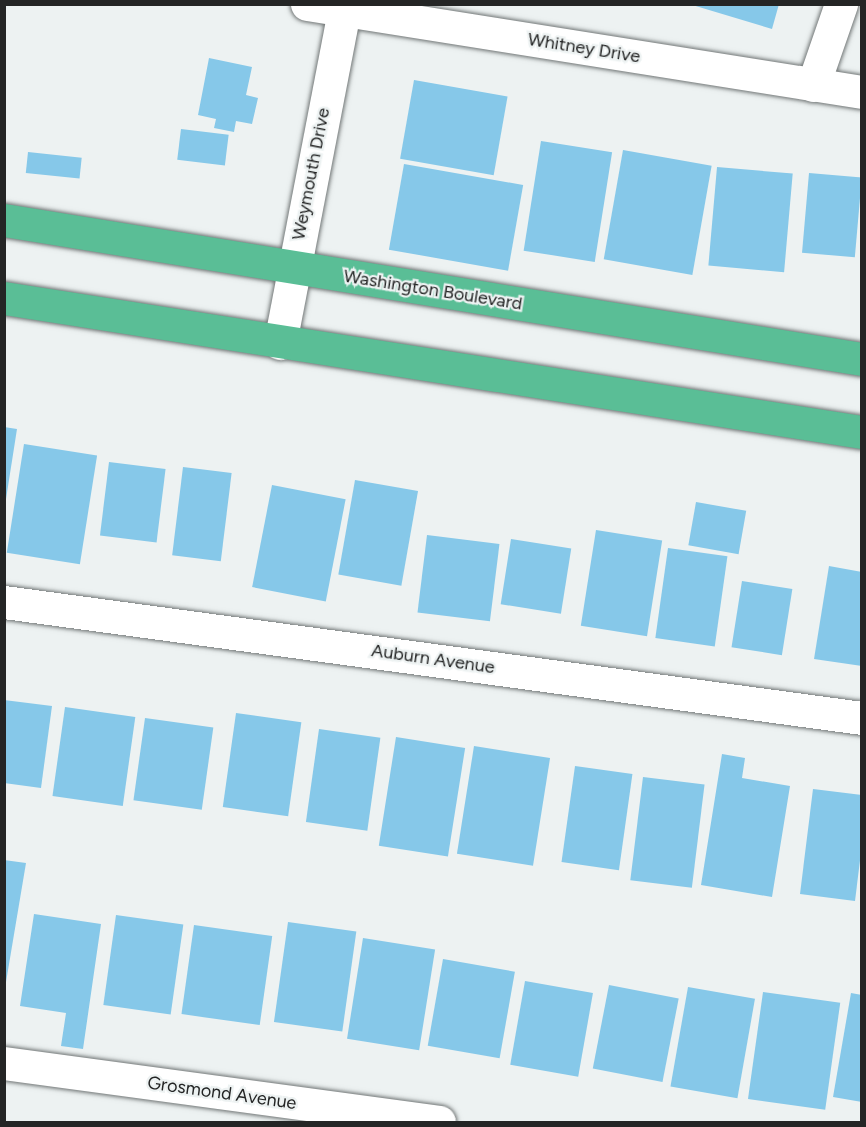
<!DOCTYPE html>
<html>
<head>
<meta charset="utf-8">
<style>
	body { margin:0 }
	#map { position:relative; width:866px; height:1127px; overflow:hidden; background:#edf2f2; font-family:Figtree,sans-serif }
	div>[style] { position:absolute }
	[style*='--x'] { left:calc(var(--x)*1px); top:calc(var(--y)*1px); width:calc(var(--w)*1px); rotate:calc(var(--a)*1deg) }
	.building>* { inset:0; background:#86c8e9; transform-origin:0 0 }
	.roads { filter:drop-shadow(0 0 2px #727777) drop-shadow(0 0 2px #727777) }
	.minor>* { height:33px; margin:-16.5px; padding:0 16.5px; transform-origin:16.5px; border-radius:16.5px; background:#fff }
	.tertiary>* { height:33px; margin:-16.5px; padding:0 16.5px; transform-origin:16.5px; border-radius:16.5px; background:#fff }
	.trunk>* { height:33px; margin:-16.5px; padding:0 16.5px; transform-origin:16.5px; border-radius:16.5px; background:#5abe96 }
	span { translate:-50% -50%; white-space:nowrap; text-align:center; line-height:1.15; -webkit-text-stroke:4.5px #edf2f2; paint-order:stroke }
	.street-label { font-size:18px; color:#242525 }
	.frame { position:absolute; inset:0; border:6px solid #242525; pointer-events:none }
</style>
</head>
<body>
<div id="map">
	<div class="building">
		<i style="clip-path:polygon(689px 4px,779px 4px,772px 29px)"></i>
		<i style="clip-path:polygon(209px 58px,252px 67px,246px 95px,258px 98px,252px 124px,236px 121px,234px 132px,214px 128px,216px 119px,198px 115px)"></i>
		<i style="left:414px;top:80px;width:95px;height:80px;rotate:10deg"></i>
		<i style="left:181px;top:129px;width:48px;height:31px;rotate:7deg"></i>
		<i style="left:541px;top:141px;width:72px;height:111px;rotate:9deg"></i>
		<i style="left:623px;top:150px;width:90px;height:111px;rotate:10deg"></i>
		<i style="left:28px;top:152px;width:54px;height:21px;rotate:6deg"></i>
		<i style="left:404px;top:164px;width:121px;height:87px;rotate:10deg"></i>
		<i style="left:717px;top:167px;width:76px;height:99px;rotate:5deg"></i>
		<i style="left:809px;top:173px;width:53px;height:80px;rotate:5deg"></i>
		<i style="clip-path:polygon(4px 427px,17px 429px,6px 499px,4px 499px)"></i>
		<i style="left:24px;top:444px;width:74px;height:110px;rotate:9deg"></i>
		<i style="left:109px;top:462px;width:57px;height:74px;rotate:7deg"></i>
		<i style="left:183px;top:467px;width:49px;height:89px;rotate:7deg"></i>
		<i style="left:355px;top:480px;width:64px;height:96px;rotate:10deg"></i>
		<i style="left:272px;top:485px;width:75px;height:104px;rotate:11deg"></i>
		<i style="left:696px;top:502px;width:51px;height:44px;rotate:10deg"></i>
		<i style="left:596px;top:530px;width:67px;height:97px;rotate:9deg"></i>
		<i style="left:427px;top:535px;width:73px;height:78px;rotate:7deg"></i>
		<i style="left:511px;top:539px;width:61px;height:66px;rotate:9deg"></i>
		<i style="left:668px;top:548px;width:60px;height:91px;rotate:8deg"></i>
		<i style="clip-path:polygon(829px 566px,862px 572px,862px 666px,814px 659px)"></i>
		<i style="left:742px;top:581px;width:51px;height:67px;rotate:9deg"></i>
		<i style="clip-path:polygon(4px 700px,52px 706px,41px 788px,4px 783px)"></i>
		<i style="left:65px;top:707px;width:71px;height:90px;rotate:8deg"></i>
		<i style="left:236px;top:713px;width:66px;height:95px;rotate:8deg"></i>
		<i style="left:145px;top:718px;width:69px;height:83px;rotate:8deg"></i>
		<i style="left:319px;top:729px;width:62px;height:94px;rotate:8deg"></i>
		<i style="left:396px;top:737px;width:70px;height:110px;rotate:9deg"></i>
		<i style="left:474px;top:746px;width:77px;height:109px;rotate:9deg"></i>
		<i style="clip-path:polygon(722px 754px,745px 758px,742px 778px,790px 786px,772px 897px,701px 885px)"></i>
		<i style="left:575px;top:766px;width:58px;height:97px;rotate:8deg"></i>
		<i style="left:643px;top:777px;width:62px;height:104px;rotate:7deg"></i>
		<i style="clip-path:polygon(813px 789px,862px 795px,862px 844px,855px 901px,800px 894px)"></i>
		<i style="clip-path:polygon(4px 860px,26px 863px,6px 982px,4px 982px)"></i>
		<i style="clip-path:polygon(34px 914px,101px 924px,83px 1049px,61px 1046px,66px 1013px,20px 1006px)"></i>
		<i style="left:116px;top:915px;width:68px;height:91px;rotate:8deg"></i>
		<i style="left:288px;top:922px;width:69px;height:101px;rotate:8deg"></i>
		<i style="left:194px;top:925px;width:79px;height:90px;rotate:8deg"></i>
		<i style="left:363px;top:938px;width:73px;height:102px;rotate:9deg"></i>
		<i style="left:443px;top:959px;width:73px;height:88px;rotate:10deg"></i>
		<i style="left:525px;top:981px;width:69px;height:85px;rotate:10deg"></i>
		<i style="left:609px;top:985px;width:71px;height:85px;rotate:11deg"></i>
		<i style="left:688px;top:987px;width:68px;height:101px;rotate:10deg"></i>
		<i style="left:763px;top:992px;width:78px;height:108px;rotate:8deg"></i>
		<i style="clip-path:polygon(851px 993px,862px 995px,862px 1102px,833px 1097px)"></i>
	</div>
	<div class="roads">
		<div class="minor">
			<i style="--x:307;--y:4;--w:562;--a:9.01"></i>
			<i style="--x:813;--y:85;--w:86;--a:-70.9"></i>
			<i style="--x:4;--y:602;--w:866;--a:7.7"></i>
			<i style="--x:4;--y:1063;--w:439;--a:7.7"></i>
		</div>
		<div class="tertiary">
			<i style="--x:280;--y:343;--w:345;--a:-79.1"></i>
		</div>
		<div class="trunk">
			<i style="--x:4;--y:220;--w:869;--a:9.2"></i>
			<i style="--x:4;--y:298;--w:868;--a:8.88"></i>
		</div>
	</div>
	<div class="street-label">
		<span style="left:584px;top:48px;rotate:9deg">Whitney Drive</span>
		<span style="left:311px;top:174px;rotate:-79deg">Weymouth Drive</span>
		<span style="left:433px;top:290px;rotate:9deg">Washington Boulevard</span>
		<span style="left:433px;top:659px;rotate:8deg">Auburn Avenue</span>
		<span style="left:222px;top:1093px;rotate:8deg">Grosmond Avenue</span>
	</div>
	<div class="frame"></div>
</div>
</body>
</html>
